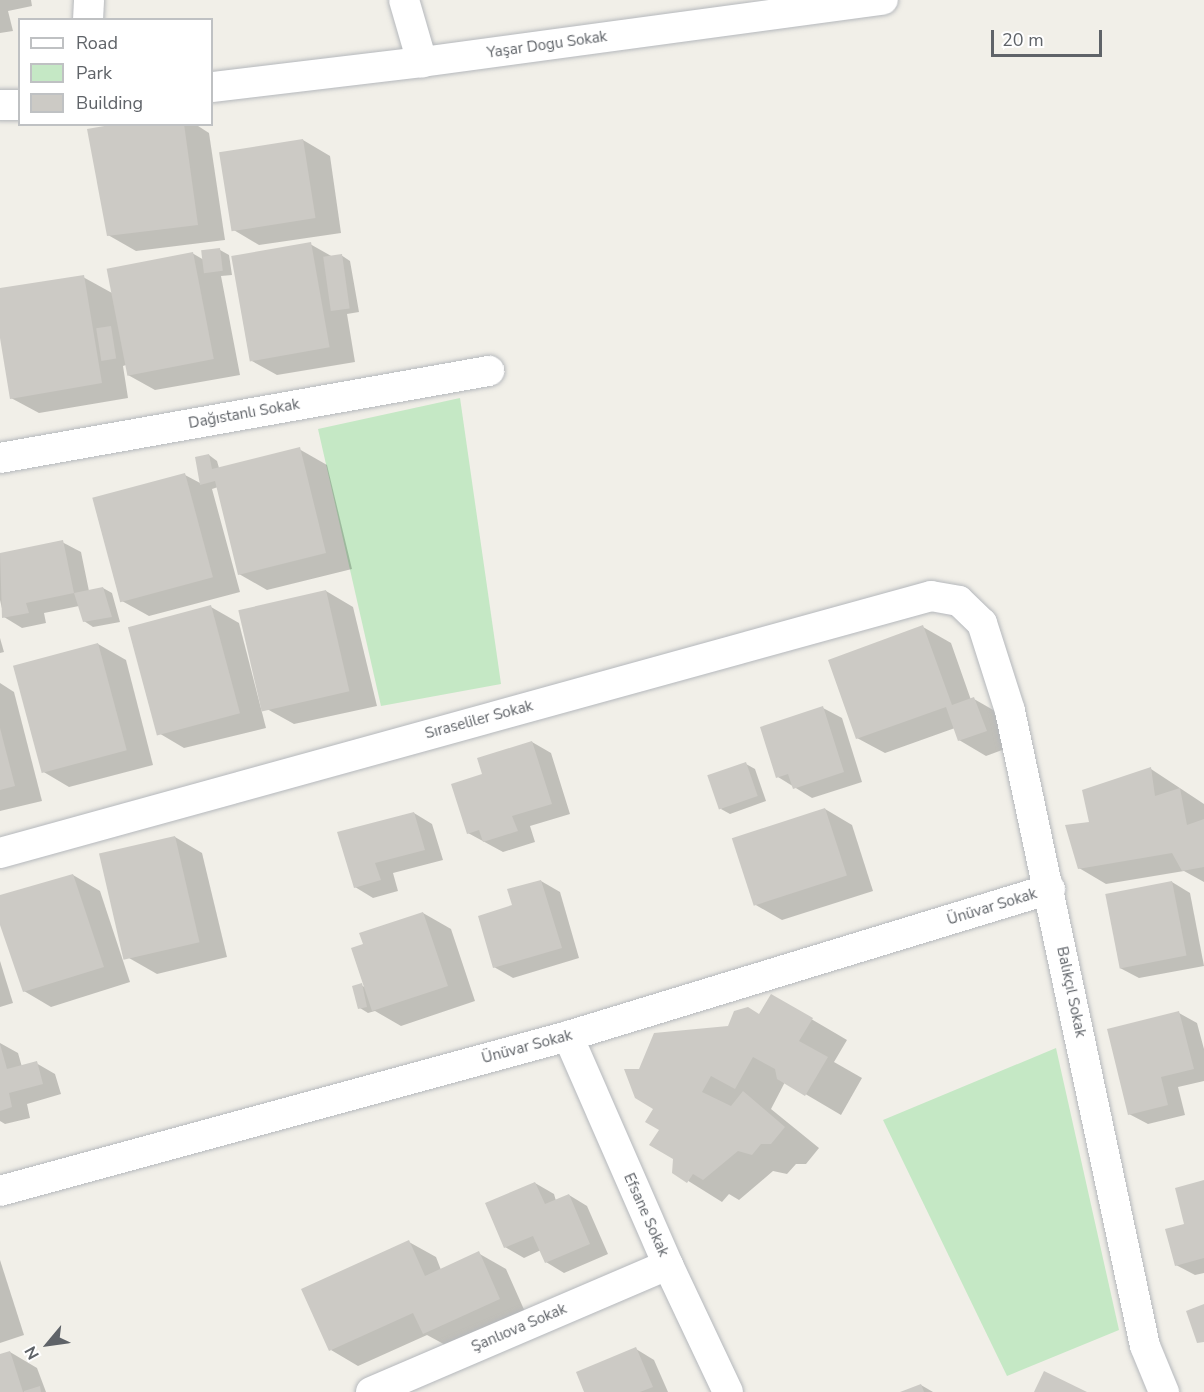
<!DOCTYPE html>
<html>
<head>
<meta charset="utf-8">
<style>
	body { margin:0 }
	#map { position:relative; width:1204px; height:1392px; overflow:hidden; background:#f1efe8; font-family:"Nunito Sans",sans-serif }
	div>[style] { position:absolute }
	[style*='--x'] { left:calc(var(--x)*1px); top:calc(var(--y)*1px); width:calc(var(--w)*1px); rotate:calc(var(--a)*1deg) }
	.green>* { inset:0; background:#c5e8c5 }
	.shadow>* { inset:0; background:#0003 }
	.building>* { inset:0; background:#cccac5; transform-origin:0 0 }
	.roads { filter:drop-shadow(0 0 2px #b5b8bc) drop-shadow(0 0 2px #b5b8bc) }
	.street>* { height:30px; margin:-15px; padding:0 15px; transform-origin:15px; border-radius:15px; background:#fff }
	span { translate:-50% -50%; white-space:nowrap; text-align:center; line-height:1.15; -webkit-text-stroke:4.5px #fff; paint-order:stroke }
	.street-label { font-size:15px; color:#5f6368 }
	.legend { position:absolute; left:18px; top:18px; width:195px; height:108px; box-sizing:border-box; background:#fff; border:2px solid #bfc1c3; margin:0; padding:8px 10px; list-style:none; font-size:18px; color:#5f6368 }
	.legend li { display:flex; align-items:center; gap:12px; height:30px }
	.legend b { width:30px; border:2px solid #bfc1c3 }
	.north { position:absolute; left:18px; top:1314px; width:60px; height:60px; -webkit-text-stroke:4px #fff; paint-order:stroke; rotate:241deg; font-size:16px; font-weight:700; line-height:24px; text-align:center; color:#5f6368 }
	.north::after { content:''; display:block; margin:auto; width:21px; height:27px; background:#5f6368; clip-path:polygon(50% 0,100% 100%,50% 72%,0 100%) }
	.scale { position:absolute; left:991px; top:30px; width:111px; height:27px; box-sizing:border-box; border:3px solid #5f6368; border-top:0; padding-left:8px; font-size:18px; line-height:21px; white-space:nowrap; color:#5f6368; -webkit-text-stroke:4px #fff; paint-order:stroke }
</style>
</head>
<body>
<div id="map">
	<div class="green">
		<i style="clip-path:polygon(460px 398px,501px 684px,381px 706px,318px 429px)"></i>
		<i style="clip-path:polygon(1056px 1048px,1119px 1330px,1007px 1376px,883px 1120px)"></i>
	</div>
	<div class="shadow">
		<i style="clip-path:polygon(0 0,31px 0,32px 6px,8px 11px,13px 31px,0 33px)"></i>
		<i style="clip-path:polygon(127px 124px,195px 124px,209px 133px,225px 240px,136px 251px,108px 235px)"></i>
		<i style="clip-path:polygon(303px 140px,330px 156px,341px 233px,259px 245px,232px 229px)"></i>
		<i style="clip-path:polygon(310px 244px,333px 257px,341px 255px,350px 261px,359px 312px,347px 314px,355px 362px,277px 375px,250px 360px)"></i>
		<i style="clip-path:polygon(220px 250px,229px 255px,232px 275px,221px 276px,240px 375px,155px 390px,128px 375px,126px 365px,123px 366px,128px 398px,39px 413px,11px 398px,0 329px,0 290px,83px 277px,112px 293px,192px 253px,204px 260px)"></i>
		<i style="clip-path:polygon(299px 449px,327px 465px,352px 569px,267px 590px,239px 574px,218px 487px,212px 489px,240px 592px,149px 616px,122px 601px,185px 475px,202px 484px,209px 455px,217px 461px,219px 468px)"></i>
		<i style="clip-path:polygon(62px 542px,81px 552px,89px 591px,103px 588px,112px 593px,120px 622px,93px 627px,84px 621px,79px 606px,44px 613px,46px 623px,22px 628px,4px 617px,0 600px,0 554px)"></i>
		<i style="clip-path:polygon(326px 591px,353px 607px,377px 706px,294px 724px,267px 709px)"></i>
		<i style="clip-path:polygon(211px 607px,239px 623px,266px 728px,184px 748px,157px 732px)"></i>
		<i style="clip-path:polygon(923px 627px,951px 643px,971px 700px,974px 699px,1002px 715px,1013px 746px,986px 756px,959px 740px,955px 728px,885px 753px,857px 738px)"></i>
		<i style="clip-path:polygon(0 638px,4px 652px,0 653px)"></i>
		<i style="clip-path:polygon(98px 644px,126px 660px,153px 765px,69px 787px,42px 771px)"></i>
		<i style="clip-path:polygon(0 683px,14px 692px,42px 801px,0 811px)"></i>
		<i style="clip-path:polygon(823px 708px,842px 718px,862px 782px,812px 798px,778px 777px)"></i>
		<i style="clip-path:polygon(532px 742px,551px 753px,570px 814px,530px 826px,535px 842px,503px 852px,468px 833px,484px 775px)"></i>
		<i style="clip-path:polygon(746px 764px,755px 769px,766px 801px,730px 814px,721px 809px)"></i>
		<i style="clip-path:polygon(1151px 769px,1204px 804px,1204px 882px,1184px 871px,1106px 884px,1079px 868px,1091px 823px)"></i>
		<i style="clip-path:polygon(825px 809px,852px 825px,873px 891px,782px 920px,754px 904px)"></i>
		<i style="clip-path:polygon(414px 813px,432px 824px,443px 860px,393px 873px,398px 891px,373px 898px,355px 887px)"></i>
		<i style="clip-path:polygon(175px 837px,202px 853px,227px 957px,157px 974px,129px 958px)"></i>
		<i style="clip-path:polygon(73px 875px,100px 891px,130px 982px,51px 1007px,24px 991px,0 921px,0 897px)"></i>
		<i style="clip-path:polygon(541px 881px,560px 892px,579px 958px,513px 978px,494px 967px,513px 906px)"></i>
		<i style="clip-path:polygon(1172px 882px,1190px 893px,1204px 966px,1139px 978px,1120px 968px)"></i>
		<i style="clip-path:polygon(423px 913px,451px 929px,475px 1001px,401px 1026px,375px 1011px,368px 1013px,360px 1008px,361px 985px,366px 988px)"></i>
		<i style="clip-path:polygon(0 961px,13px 1003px,0 1007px)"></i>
		<i style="clip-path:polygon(772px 996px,847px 1040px,834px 1062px,862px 1078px,841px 1115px,785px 1082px,771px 1109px,819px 1148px,806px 1164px,796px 1164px,787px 1174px,773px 1171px,739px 1200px,729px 1194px,722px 1202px,674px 1172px,675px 1159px,661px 1130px,640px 1071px,729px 1027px,760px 1016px)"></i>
		<i style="clip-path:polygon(1179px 1013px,1197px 1023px,1204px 1049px,1204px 1081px,1178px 1087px,1185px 1115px,1148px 1124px,1129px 1114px)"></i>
		<i style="clip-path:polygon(0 1043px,18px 1053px,22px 1067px,36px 1063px,55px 1074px,61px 1094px,27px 1104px,30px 1118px,5px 1124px,0 1121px)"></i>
		<i style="clip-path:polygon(1204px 1182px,1204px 1273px,1195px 1275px,1176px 1265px,1186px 1225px)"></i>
		<i style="clip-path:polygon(535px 1183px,554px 1194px,556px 1201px,569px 1195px,587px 1206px,608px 1254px,564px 1273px,546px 1262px,541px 1250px,524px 1258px,505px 1247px)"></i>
		<i style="clip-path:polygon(409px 1242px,436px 1257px,441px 1270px,478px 1253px,506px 1269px,526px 1314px,451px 1348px,427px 1335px,358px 1366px,331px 1350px)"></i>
		<i style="clip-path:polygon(0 1260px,24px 1335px,0 1343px)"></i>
		<i style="clip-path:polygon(636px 1349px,654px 1360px,668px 1392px,586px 1392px)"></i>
		<i style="clip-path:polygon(10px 1352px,37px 1368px,46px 1392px,0 1392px,0 1355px)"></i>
		<i style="clip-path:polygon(921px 1385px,933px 1392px,904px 1392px)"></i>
	</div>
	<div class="building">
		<i style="clip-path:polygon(116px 124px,184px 124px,198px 225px,107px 236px,87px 129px)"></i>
		<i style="left:303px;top:139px;width:80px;height:85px;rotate:81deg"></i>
		<i style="left:311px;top:242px;width:107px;height:81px;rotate:80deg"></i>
		<i style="left:220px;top:248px;width:23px;height:19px;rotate:83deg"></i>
		<i style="left:193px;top:252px;width:109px;height:88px;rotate:79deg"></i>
		<i style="left:342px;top:254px;width:55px;height:19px;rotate:82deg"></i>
		<i style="clip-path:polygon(84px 275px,102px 383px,10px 399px,0 338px,0 288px)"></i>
		<i style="left:111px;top:326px;width:33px;height:15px;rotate:81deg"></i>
		<i style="clip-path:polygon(300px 447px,326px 553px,238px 575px,215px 481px,200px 485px,195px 457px,209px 454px,212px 469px)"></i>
		<i style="left:185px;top:473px;width:108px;height:96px;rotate:75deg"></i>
		<i style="clip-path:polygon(63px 540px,74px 593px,26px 603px,29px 613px,2px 618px,0 553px)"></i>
		<i style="clip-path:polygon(103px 587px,112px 617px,83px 622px,74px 593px)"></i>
		<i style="left:326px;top:590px;width:104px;height:90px;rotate:77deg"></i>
		<i style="left:211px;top:605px;width:112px;height:86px;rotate:75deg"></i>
		<i style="clip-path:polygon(923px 625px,952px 705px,974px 697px,987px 731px,958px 741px,946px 707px,856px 739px,828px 660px)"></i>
		<i style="left:98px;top:643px;width:111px;height:88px;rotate:75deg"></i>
		<i style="clip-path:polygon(823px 706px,844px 772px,793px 789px,788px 774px,776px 778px,760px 727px)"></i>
		<i style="clip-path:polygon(0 728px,15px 786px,0 790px)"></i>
		<i style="clip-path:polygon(532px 741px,552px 804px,512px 816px,518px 831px,483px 842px,479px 830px,467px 834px,451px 784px,482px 774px,477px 758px)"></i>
		<i style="left:746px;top:762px;width:36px;height:41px;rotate:71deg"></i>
		<i style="clip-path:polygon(1151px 767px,1155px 796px,1180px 788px,1187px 825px,1204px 819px,1204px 867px,1182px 871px,1172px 853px,1078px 869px,1065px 825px,1089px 822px,1082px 790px)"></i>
		<i style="left:825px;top:808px;width:71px;height:98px;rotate:72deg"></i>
		<i style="clip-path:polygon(414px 812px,425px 850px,375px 863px,381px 880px,354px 888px,337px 832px)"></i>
		<i style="left:175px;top:836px;width:109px;height:78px;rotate:77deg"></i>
		<i style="clip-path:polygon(73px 874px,104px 967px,23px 992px,0 925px,0 895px)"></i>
		<i style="clip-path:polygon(541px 880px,562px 948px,493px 968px,478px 916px,512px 905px,507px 889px)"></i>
		<i style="left:1172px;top:881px;width:76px;height:68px;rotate:79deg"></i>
		<i style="clip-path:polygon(423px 912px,448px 986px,372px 1011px,351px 948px,363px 944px,359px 933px)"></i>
		<i style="clip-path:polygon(362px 983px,367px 1007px,358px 1009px,352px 986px)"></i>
		<i style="clip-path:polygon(771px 994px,813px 1018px,799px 1041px,828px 1057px,805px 1096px,777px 1079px,775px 1069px,753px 1057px,735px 1089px,711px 1076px,702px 1092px,731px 1106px,743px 1091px,785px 1127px,771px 1144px,761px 1144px,752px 1155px,738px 1151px,703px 1180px,693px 1174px,687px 1183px,672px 1173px,673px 1159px,649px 1145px,659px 1130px,645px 1122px,653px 1109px,635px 1098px,624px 1069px,639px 1069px,654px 1033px,728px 1026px,734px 1011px,748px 1007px,759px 1014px)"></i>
		<i style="clip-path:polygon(1179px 1011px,1194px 1069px,1161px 1077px,1168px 1105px,1128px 1115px,1107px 1029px)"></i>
		<i style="clip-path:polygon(0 1044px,7px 1069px,37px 1061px,43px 1084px,9px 1093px,12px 1107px,0 1111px)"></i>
		<i style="clip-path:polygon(1204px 1180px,1204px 1258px,1175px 1266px,1165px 1229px,1184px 1224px,1175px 1188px)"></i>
		<i style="clip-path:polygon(535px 1182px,545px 1204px,569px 1194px,590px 1244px,545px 1263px,533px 1236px,504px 1248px,485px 1203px)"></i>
		<i style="clip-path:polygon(409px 1240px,425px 1276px,479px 1251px,500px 1299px,423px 1334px,413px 1313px,329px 1351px,301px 1289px)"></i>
		<i style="clip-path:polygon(1204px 1304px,1204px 1342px,1197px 1343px,1186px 1311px)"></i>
		<i style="clip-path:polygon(636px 1347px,653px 1387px,640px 1392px,584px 1392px,576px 1372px)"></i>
		<i style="clip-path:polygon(10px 1351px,23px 1392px,0 1392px,0 1354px)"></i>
		<i style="clip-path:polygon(1044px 1371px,1087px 1392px,1034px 1392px)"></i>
		<i style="clip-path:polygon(921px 1384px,924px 1392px,900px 1392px)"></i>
		<i style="clip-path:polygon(40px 1386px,41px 1392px,24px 1392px,24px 1391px)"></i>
	</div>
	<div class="roads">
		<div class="street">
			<i style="--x:404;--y:0;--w:65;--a:73.8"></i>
			<i style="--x:88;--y:20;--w:20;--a:-87"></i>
			<i style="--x:212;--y:87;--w:211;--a:-6.8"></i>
			<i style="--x:422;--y:62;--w:465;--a:-7.7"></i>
			<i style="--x:0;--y:105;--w:20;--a:0"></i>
			<i style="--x:0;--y:458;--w:497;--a:-10.1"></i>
			<i style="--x:0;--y:853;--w:966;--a:-15.43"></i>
			<i style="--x:931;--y:596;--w:28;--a:10"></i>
			<i style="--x:959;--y:601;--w:32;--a:44"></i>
			<i style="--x:982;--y:623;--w:92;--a:72.3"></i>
			<i style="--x:1010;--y:711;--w:649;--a:78"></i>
			<i style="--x:1145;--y:1346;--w:50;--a:67.6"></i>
			<i style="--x:568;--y:1036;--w:250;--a:66.4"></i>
			<i style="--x:668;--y:1265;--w:140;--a:64.7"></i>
			<i style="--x:0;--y:1191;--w:589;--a:-15.26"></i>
			<i style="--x:568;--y:1036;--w:504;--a:-16.96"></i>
			<i style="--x:371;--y:1392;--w:323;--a:-23.2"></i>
		</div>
	</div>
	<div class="street-label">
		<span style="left:547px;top:45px;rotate:-8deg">Yaşar Dogu Sokak</span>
		<span style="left:244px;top:414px;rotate:-10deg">Dağıstanlı Sokak</span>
		<span style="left:479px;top:720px;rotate:-15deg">Sıraseliler Sokak</span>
		<span style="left:992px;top:907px;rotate:-17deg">Ünüvar Sokak</span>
		<span style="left:1071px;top:992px;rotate:78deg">Balıkçıl Sokak</span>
		<span style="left:527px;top:1047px;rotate:-15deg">Ünüvar Sokak</span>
		<span style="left:646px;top:1215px;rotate:66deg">Efsane Sokak</span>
		<span style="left:519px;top:1328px;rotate:-23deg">Şanlıova Sokak</span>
	</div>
	<ul class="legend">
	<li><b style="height:8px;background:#fff"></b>Road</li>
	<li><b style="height:16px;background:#c5e8c5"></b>Park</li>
	<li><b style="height:16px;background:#cccac5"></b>Building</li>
	</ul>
	<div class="north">N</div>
	<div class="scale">20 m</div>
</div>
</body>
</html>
